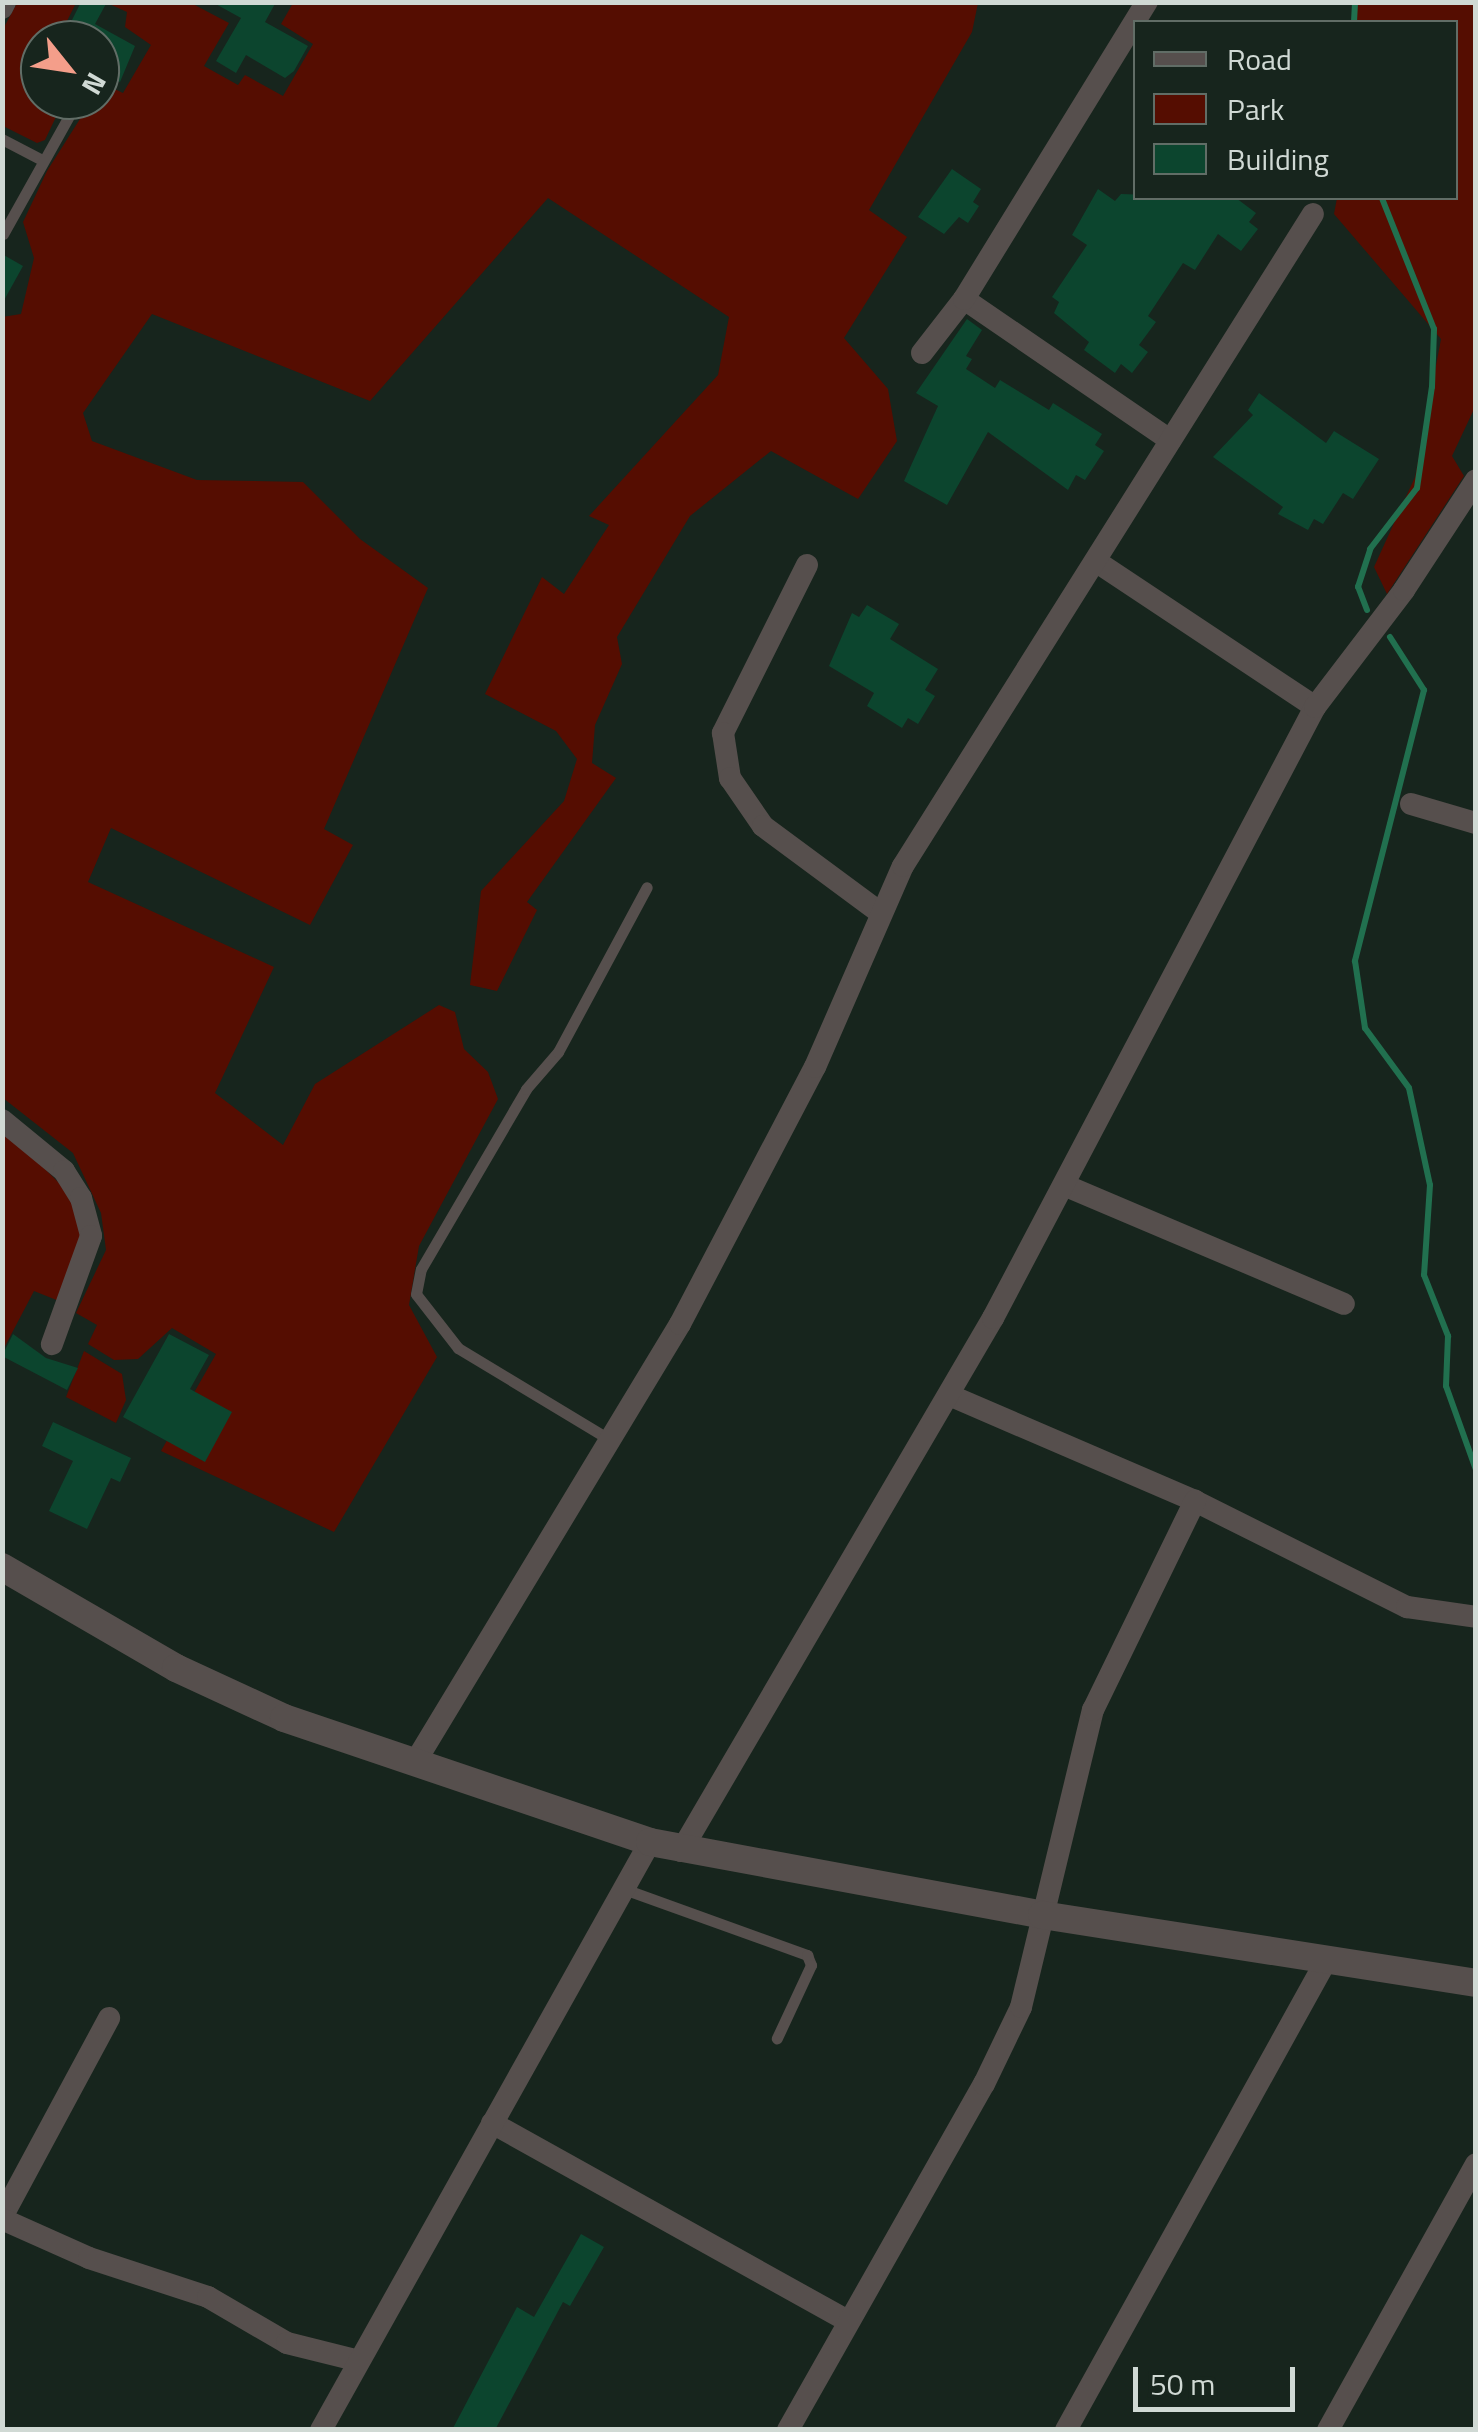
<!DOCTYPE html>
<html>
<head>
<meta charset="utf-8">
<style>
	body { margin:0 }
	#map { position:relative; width:1478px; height:2432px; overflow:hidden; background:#17251d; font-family:"Titillium Web",sans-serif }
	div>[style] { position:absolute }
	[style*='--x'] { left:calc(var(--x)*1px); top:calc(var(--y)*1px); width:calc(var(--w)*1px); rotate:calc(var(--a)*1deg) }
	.green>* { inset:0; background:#550d01 }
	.stream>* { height:6px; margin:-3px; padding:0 3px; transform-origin:3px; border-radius:3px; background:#21704f }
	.building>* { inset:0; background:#0c452e }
	.service>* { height:11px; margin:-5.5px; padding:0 5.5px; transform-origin:5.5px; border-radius:5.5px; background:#564f4d }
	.minor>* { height:22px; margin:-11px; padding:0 11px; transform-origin:11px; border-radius:11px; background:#564f4d }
	.tertiary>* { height:28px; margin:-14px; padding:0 14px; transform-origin:14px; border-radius:14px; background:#564f4d }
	span { translate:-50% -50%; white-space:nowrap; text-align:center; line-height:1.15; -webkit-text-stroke:10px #17251d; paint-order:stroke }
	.frame { position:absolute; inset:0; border:5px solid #d0d9d4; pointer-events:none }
	.legend { position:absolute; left:1133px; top:20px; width:325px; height:180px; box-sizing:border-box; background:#17251d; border:2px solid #616d66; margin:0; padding:12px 18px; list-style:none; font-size:30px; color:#d0d9d4 }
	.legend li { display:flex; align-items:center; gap:20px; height:50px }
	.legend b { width:50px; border:2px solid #616d66 }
	.north { position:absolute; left:20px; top:20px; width:100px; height:100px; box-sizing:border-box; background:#17251d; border:2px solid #616d66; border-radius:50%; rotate:120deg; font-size:28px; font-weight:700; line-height:40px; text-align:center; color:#d0d9d4 }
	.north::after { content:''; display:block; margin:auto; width:35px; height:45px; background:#f49e8a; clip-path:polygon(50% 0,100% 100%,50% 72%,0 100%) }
	.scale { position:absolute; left:1133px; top:2367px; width:162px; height:45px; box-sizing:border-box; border:5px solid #d0d9d4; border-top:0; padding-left:12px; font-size:30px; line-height:35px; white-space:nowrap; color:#d0d9d4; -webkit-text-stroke:8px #17251d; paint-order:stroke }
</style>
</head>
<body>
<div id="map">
	<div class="green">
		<i style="clip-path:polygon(17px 3px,76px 3px,60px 35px,51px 32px,40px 40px,34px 64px,40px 68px,40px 100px,64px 100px,45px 140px,37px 143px,3px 126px,2px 31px)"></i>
		<i style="clip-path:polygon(107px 3px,191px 3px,229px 23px,204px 66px,238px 85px,245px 75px,283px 96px,313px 44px,281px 24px,293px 3px,978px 3px,972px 32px,869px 210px,907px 237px,844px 338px,888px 389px,897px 441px,858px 499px,771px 451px,690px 516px,617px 637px,622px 664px,595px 725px,592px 763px,616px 778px,527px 902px,537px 910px,497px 991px,470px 985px,481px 891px,564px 801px,577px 759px,556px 731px,485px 694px,542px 577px,564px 594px,609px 525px,589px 516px,718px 375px,729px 317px,548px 198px,370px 401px,152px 314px,83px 413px,92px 441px,197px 480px,303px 482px,360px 539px,428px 588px,324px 829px,353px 845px,310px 925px,111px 828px,88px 882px,274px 967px,215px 1093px,283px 1145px,315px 1084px,439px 1005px,455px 1012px,464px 1049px,488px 1072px,498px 1099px,419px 1246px,409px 1305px,437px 1357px,334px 1532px,161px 1451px,216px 1354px,172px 1328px,138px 1359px,114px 1360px,88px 1344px,97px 1325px,76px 1313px,106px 1250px,101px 1213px,73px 1153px,3px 1098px,2px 317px,21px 314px,34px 258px,23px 222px,47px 171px,92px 100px,100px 100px,102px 83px,123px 93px,151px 45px,125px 27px,127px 12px)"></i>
		<i style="clip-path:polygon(1352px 3px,1475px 3px,1475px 407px,1452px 456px,1464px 476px,1387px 594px,1374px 567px,1415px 477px,1441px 339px,1334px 214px,1337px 198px,1456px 198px,1456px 22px,1355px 22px)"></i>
		<i style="clip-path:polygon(3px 1127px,75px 1199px,82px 1241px,59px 1301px,34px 1291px,3px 1350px)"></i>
		<i style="clip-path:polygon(84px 1351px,122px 1374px,126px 1400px,116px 1423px,66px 1397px)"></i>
	</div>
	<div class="stream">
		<i style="--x:1354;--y:22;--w:20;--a:-87"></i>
		<i style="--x:1367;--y:610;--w:25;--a:-111"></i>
		<i style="--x:1358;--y:587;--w:40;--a:-72"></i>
		<i style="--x:1370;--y:549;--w:77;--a:-52.4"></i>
		<i style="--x:1417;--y:488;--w:102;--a:-81.6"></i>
		<i style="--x:1432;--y:387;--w:58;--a:-88"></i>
		<i style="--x:1434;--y:329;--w:141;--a:-111.7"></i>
		<i style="--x:1390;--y:637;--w:63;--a:57.3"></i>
		<i style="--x:1424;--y:690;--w:280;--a:104.3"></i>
		<i style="--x:1355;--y:961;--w:68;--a:81.5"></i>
		<i style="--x:1365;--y:1028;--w:74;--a:53.7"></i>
		<i style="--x:1409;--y:1088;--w:99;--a:77.8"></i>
		<i style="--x:1430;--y:1185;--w:90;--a:93.8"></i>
		<i style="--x:1424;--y:1275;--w:66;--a:68.5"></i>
		<i style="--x:1448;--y:1336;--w:50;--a:92.3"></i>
		<i style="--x:1446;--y:1386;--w:89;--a:70.3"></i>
	</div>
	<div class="building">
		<i style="clip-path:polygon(81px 2px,107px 2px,95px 24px,135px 46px,120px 82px,100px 71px,100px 40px,62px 40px)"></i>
		<i style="clip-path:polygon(212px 2px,276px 2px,265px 22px,308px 46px,294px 71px,285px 78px,246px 55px,236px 73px,216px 61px,241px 18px)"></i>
		<i style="clip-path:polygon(952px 169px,981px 189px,973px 202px,979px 206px,968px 223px,959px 217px,944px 234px,918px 217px)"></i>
		<i style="clip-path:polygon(1098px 189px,1115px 201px,1121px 194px,1236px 198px,1256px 213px,1249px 222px,1258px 229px,1241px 251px,1218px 234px,1195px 270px,1183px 263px,1148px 316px,1156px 322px,1139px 345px,1148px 352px,1132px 373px,1121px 364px,1115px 373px,1084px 350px,1089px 342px,1054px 313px,1059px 302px,1052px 297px,1087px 245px,1072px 235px)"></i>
		<i style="clip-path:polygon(2px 254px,23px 266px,2px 304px)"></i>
		<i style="clip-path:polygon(967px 319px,982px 330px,966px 356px,972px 359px,966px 369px,995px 388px,1000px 380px,1049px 410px,1053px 403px,1102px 434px,1095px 445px,1104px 451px,1085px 480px,1076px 475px,1068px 490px,988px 432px,947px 505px,904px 481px,938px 406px,916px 393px)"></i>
		<i style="clip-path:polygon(1259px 393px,1326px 443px,1334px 431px,1379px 459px,1353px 499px,1343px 493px,1323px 524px,1314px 519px,1308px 530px,1278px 514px,1283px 507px,1213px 457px,1253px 415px,1248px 410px)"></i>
		<i style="clip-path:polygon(867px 605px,899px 624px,890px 639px,938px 669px,925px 690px,935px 696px,918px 724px,908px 718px,902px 728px,867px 706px,874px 693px,829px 666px,852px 613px,859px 617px)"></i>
		<i style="clip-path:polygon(13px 1334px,46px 1358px,78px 1368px,67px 1390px,2px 1356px)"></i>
		<i style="clip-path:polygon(169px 1334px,209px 1355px,190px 1389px,232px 1412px,205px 1462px,123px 1417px)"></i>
		<i style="clip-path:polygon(53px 1422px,131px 1458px,120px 1482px,111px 1478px,87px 1529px,49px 1511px,73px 1461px,42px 1446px)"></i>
		<i style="clip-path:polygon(581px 2234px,604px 2247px,570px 2306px,563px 2302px,495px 2430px,452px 2430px,517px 2307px,534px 2317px)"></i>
	</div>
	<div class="service">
		<i style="--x:2;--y:139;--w:45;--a:27.7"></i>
		<i style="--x:3;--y:234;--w:154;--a:-60.8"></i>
		<i style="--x:612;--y:1441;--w:180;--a:-148.9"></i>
		<i style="--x:458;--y:1348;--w:68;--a:-127.9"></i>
		<i style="--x:416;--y:1294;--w:25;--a:-79"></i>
		<i style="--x:421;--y:1269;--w:208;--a:-59.7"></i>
		<i style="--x:526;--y:1089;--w:49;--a:-49.1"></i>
		<i style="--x:558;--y:1052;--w:187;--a:-61.7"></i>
		<i style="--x:624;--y:1889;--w:195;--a:19.8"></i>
		<i style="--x:807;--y:1955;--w:11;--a:68"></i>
		<i style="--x:811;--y:1965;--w:81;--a:115"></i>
	</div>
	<div class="minor">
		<i style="--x:2;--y:8;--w:7;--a:-63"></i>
		<i style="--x:964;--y:299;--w:250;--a:34.4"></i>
		<i style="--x:922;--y:353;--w:68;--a:-52.1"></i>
		<i style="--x:964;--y:299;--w:349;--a:-58.4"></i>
		<i style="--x:1097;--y:562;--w:262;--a:33.6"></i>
		<i style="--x:807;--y:565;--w:188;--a:116.6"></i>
		<i style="--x:723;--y:733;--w:46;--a:81.2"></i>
		<i style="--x:730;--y:778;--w:58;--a:55.5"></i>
		<i style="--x:763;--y:826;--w:143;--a:36.5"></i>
		<i style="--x:1411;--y:804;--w:68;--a:16.3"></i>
		<i style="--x:2;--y:1120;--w:80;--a:39.4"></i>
		<i style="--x:64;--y:1171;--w:32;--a:58"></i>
		<i style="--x:81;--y:1198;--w:39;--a:75"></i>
		<i style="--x:91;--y:1236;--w:115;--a:109.9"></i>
		<i style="--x:1064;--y:1185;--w:304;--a:23"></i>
		<i style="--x:949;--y:1395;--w:268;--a:23.3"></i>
		<i style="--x:1195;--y:1501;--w:237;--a:26.6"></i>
		<i style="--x:1407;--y:1607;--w:70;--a:8.2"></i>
		<i style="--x:414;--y:1764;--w:514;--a:-58.85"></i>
		<i style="--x:680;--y:1324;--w:290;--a:-62.3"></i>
		<i style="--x:815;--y:1067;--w:219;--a:-66.4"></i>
		<i style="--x:903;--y:866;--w:770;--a:-57.84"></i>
		<i style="--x:681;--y:1851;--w:618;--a:-59.66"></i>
		<i style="--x:993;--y:1318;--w:691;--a:-62.21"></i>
		<i style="--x:1315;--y:707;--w:147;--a:-52.7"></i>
		<i style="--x:1404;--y:590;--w:131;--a:-56.8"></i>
		<i style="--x:492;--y:2123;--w:407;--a:29.1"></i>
		<i style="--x:2;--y:2217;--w:226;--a:-61.7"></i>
		<i style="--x:2;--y:2219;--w:95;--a:24.1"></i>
		<i style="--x:89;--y:2258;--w:125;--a:18.1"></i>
		<i style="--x:208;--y:2297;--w:91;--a:30.2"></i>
		<i style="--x:287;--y:2343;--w:74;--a:14"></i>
		<i style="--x:321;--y:2430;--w:674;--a:-60.77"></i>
		<i style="--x:788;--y:2430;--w:398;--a:-60.5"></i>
		<i style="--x:984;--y:2084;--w:85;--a:-64.3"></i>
		<i style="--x:1021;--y:2007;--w:306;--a:-76.4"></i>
		<i style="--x:1093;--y:1710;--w:233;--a:-64"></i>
		<i style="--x:1066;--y:2430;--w:536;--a:-61"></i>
		<i style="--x:1328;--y:2430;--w:304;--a:-60.9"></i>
	</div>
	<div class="tertiary">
		<i style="--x:2;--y:1567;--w:201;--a:30.1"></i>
		<i style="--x:176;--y:1668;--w:119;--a:24.8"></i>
		<i style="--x:284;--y:1718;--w:386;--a:18.7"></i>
		<i style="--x:650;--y:1842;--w:399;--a:10.5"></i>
		<i style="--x:1042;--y:1915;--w:439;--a:8.9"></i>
	</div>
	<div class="frame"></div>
	<ul class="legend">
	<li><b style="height:12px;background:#564f4d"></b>Road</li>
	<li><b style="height:28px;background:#550d01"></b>Park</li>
	<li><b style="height:28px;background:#0c452e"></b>Building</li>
	</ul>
	<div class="north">N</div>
	<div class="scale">50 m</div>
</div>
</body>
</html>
